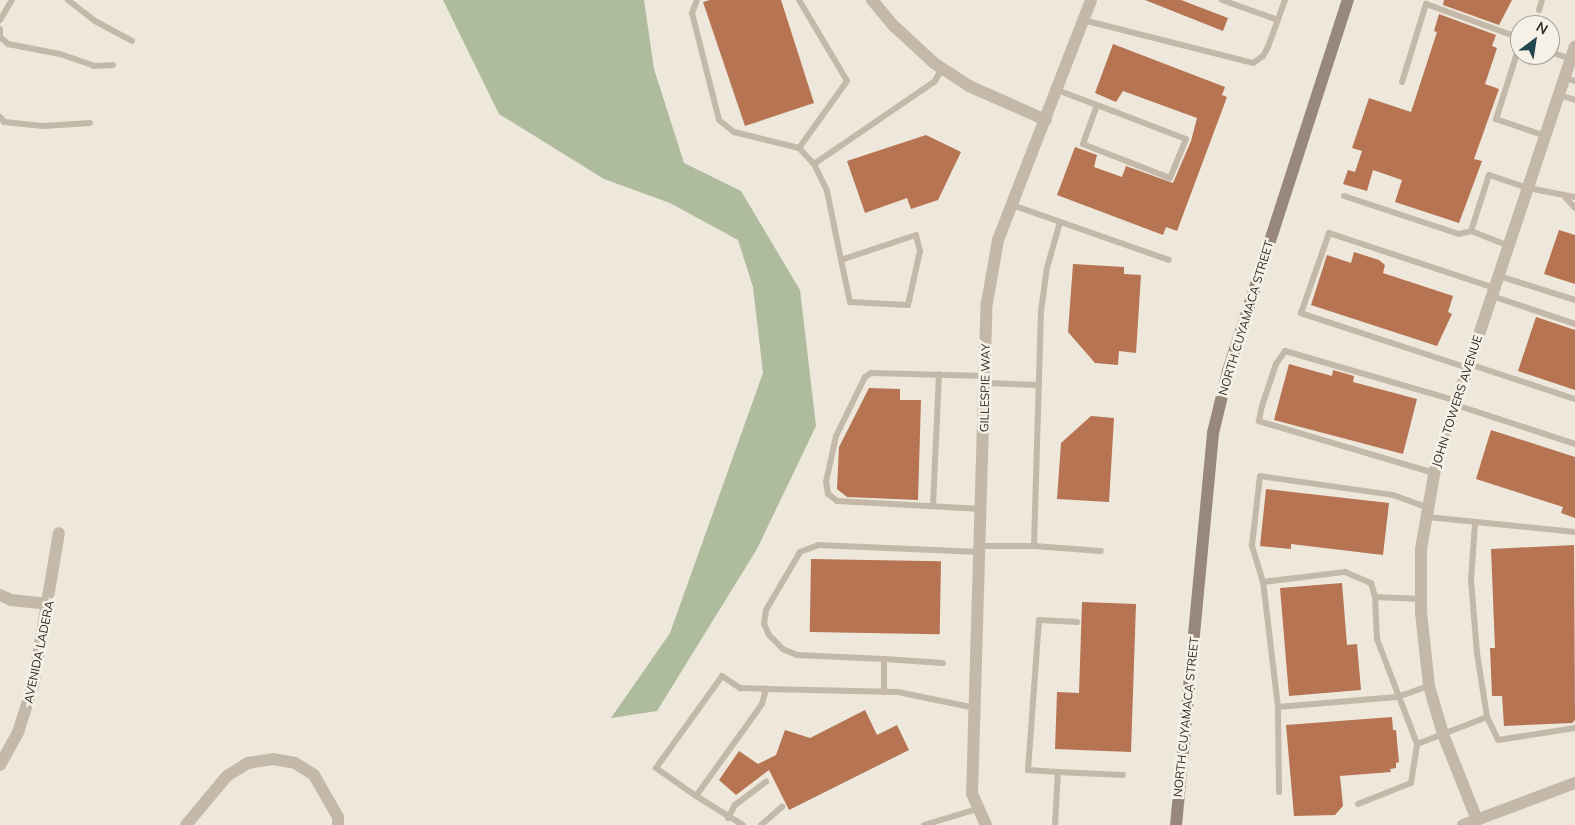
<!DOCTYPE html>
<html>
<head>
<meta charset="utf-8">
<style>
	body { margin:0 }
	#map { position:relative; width:1575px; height:825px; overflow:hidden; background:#eee7db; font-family:Mulish,sans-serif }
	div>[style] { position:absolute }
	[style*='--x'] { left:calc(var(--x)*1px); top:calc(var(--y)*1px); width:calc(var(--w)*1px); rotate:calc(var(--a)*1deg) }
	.green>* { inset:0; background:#aebb9d }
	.building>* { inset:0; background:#b67452; transform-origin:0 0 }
	.service>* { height:6px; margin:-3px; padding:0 3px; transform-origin:3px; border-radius:3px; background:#c4b8a9 }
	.minor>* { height:12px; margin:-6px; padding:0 6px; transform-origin:6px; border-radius:6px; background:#c4b8a9 }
	.tertiary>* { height:12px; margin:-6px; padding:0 6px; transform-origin:6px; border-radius:6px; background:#c4b8a9 }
	.secondary>* { height:12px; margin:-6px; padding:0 6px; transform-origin:6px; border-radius:6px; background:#98887b }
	span { translate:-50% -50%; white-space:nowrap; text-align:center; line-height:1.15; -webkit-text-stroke:5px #f6f1e7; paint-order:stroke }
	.street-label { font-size:12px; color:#332c28 }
	.north { position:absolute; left:1510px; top:15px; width:50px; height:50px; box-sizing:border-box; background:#f6f1e7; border:1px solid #a8a29b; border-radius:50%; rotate:31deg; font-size:14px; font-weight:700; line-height:20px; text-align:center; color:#332c28 }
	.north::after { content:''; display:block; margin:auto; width:18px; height:22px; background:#23474e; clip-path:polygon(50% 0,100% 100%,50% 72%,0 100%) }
</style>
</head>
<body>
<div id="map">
	<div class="green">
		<i style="clip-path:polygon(443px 0,644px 0,654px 69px,684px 163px,741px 191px,800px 290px,816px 426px,757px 549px,657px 711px,611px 718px,670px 633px,763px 373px,753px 287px,738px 240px,670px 203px,604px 179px,499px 114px)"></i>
	</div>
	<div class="building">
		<i style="clip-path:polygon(710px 0,781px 0,814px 103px,745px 126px,703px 2px)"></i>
		<i style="clip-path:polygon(1145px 0,1181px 0,1228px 18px,1223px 31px)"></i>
		<i style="clip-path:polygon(1444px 0,1512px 0,1499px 25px,1443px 5px)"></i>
		<i style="clip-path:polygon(1439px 14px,1496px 35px,1492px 46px,1497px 48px,1485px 84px,1499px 89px,1474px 159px,1482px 161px,1459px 223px,1395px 202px,1402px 180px,1373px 170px,1367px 191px,1343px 184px,1348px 170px,1355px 172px,1362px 151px,1352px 148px,1369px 98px,1411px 112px,1437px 32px,1434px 31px)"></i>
		<i style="clip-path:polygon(1113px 44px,1225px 87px,1222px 95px,1227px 97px,1177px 231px,1166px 227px,1163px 235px,1057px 195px,1075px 147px,1097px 155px,1094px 167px,1122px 177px,1126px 166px,1173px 183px,1191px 141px,1197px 118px,1123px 91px,1116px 102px,1095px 93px)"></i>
		<i style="clip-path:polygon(926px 135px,961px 152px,938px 200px,911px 209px,907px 198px,865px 213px,847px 161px)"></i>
		<i style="clip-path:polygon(1559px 230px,1575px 235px,1575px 284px,1544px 274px)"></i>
		<i style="clip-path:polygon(1354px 252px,1379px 260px,1385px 265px,1383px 273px,1453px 296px,1448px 312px,1452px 314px,1437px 346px,1311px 305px,1327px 255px,1351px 263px)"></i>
		<i style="clip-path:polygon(1073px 264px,1124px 267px,1124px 274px,1141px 275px,1136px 353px,1119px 351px,1118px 365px,1095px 363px,1068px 332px)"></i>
		<i style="clip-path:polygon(1536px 317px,1575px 330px,1575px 390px,1518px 371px)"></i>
		<i style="clip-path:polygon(1289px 364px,1332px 376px,1333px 370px,1354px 376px,1353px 382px,1417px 399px,1403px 454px,1274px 420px)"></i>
		<i style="clip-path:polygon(869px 388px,900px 389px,900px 400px,921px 400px,918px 500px,847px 497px,837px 489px,839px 447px)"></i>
		<i style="clip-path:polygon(1091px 416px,1114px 418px,1109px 502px,1057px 499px,1061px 443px)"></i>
		<i style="clip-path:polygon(1491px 430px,1575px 457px,1575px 518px,1561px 513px,1563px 507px,1476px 479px)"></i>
		<i style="clip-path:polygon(1266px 489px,1389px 503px,1383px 555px,1291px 544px,1291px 549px,1260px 546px)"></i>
		<i style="clip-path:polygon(1574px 545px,1575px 720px,1572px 723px,1504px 726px,1502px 696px,1492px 696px,1490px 648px,1495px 648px,1491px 549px)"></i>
		<i style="left:811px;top:559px;width:130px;height:73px;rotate:1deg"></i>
		<i style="clip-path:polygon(1342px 583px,1347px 645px,1357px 644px,1361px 690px,1289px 696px,1280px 588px)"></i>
		<i style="clip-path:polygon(1082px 602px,1136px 604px,1131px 752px,1055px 749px,1057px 692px,1079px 693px)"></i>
		<i style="clip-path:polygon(865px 710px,877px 735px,897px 725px,909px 750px,789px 810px,769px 770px,736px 795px,719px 780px,739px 751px,758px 764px,776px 755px,785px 730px,810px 738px)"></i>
		<i style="clip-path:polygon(1392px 717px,1393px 730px,1396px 730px,1399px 762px,1396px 763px,1396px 768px,1390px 769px,1391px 772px,1340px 776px,1343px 806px,1335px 815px,1294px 816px,1286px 725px)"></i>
	</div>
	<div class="service">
		<i style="--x:68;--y:0;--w:34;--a:38"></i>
		<i style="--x:95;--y:21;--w:42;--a:28.4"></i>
		<i style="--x:697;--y:0;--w:14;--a:111"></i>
		<i style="--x:692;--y:13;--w:110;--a:75.8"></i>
		<i style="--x:719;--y:120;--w:19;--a:39"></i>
		<i style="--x:734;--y:132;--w:67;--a:13.8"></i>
		<i style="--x:799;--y:148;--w:22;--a:47"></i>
		<i style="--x:814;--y:164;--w:147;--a:-34.4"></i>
		<i style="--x:935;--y:81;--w:15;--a:-62"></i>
		<i style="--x:799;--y:0;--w:94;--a:59.3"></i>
		<i style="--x:847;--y:81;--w:82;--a:125.6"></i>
		<i style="--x:1222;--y:0;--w:59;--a:19.7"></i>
		<i style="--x:1539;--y:10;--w:10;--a:-73"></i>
		<i style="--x:0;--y:20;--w:23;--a:-59"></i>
		<i style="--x:1083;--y:20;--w:175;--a:14.2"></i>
		<i style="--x:1253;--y:63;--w:12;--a:-35"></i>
		<i style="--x:1263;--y:56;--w:10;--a:-61"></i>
		<i style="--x:1268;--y:47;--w:50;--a:-70.1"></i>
		<i style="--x:0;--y:29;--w:8;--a:90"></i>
		<i style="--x:0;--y:37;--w:11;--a:41"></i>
		<i style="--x:8;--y:44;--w:53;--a:10.9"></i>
		<i style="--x:60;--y:54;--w:36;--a:19"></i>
		<i style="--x:94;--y:66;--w:19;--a:-3"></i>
		<i style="--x:1520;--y:44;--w:79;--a:107.7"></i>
		<i style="--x:1496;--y:119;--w:52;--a:19.1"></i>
		<i style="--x:1550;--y:52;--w:22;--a:18"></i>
		<i style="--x:1565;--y:78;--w:10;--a:17"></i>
		<i style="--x:1402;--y:82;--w:82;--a:-72.9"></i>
		<i style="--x:1426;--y:4;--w:100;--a:19.9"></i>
		<i style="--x:1057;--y:90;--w:60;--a:20.6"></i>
		<i style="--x:1113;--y:111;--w:78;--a:21"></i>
		<i style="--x:1186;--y:139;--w:42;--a:112.3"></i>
		<i style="--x:1170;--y:178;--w:93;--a:-158.7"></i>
		<i style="--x:1083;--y:144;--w:41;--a:-70.3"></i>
		<i style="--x:1559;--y:95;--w:17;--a:17"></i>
		<i style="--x:0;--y:117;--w:6;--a:51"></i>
		<i style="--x:4;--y:122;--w:39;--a:6"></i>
		<i style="--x:43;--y:126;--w:47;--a:-3.7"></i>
		<i style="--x:814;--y:164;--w:30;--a:64"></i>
		<i style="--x:827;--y:191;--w:70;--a:78.5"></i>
		<i style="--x:841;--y:260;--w:43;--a:77.9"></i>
		<i style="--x:850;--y:302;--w:58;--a:3"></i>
		<i style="--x:908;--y:305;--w:55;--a:-77.5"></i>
		<i style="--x:920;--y:251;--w:16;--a:-104"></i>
		<i style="--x:916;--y:235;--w:79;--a:161.6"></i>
		<i style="--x:1344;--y:196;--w:121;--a:18.3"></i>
		<i style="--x:1459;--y:234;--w:12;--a:-14"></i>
		<i style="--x:1471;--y:231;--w:41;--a:21.5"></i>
		<i style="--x:1566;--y:198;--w:13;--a:48"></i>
		<i style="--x:1012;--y:205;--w:166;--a:19.3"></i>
		<i style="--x:1471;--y:231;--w:59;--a:-72.2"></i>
		<i style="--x:1489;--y:175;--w:41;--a:18.4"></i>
		<i style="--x:1528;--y:188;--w:48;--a:10.8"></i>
		<i style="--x:1499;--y:276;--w:80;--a:17.5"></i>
		<i style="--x:1492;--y:296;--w:88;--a:18.6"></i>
		<i style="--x:1469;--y:364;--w:112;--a:18.3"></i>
		<i style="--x:1468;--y:368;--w:176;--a:-161.8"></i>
		<i style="--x:1301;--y:313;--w:85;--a:-70.7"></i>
		<i style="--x:1329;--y:233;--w:174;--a:18.4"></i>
		<i style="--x:985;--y:383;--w:54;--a:2.1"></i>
		<i style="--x:1456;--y:405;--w:125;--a:18.1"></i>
		<i style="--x:1434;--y:473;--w:183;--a:-163.5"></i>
		<i style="--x:1259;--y:421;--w:15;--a:-79"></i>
		<i style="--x:1262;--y:406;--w:44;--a:-71.6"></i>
		<i style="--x:1276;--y:364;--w:16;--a:-55"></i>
		<i style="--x:1285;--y:351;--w:179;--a:16.2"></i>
		<i style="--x:933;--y:506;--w:132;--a:-87.4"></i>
		<i style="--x:981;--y:509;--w:144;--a:-176.8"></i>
		<i style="--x:837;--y:501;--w:11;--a:-142"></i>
		<i style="--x:828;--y:494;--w:12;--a:-99"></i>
		<i style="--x:826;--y:482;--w:47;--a:-77.7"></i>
		<i style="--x:836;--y:436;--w:66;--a:-63.8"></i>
		<i style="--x:865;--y:377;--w:7;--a:-34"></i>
		<i style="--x:871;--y:373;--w:114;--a:1.5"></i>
		<i style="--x:1427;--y:517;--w:149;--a:5.8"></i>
		<i style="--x:1475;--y:524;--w:56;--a:94.1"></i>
		<i style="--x:1471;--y:580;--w:73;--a:85.3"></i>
		<i style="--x:1477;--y:653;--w:65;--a:81.1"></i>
		<i style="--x:1487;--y:717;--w:25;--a:64"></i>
		<i style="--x:1498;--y:740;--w:78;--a:-8.9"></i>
		<i style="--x:981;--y:546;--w:53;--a:0"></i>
		<i style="--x:1034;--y:546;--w:67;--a:4.3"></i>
		<i style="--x:1034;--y:546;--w:235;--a:-88.3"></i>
		<i style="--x:1041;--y:311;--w:43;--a:-82.1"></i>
		<i style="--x:1047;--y:268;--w:48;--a:-74.2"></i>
		<i style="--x:1263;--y:582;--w:83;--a:-7"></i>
		<i style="--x:1345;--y:572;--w:28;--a:23"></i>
		<i style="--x:1371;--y:583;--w:15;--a:74"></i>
		<i style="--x:1375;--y:597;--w:42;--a:87.3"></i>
		<i style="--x:1377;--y:639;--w:112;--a:69.1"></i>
		<i style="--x:1375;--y:597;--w:46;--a:2.5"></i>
		<i style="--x:884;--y:659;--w:87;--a:-177.4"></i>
		<i style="--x:797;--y:655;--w:15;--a:-157"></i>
		<i style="--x:783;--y:649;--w:20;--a:-135"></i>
		<i style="--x:769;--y:635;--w:12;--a:-114"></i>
		<i style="--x:764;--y:624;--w:14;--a:-82"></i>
		<i style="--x:766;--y:610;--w:67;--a:-59.6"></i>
		<i style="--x:800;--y:552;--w:19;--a:-21"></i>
		<i style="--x:818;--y:545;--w:162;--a:2.5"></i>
		<i style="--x:884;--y:692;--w:33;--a:-90"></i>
		<i style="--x:884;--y:659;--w:59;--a:3.9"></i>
		<i style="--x:1278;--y:707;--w:119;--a:-4.8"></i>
		<i style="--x:1397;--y:697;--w:34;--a:-19"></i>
		<i style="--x:1058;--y:772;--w:30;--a:-176"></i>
		<i style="--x:1028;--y:770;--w:150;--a:-85.8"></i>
		<i style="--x:1039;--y:620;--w:38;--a:3"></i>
		<i style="--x:1279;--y:792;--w:85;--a:-90.7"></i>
		<i style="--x:1278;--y:707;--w:126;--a:-96.8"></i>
		<i style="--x:1263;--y:582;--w:39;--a:-107"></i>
		<i style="--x:1252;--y:545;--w:69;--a:-83.4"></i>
		<i style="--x:1260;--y:476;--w:134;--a:8.1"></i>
		<i style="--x:1393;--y:495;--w:37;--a:20"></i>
		<i style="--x:696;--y:796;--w:49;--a:-145"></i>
		<i style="--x:656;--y:768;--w:113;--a:-54.3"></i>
		<i style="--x:722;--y:676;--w:22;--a:34"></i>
		<i style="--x:740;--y:688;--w:26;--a:2"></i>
		<i style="--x:1358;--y:804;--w:57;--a:-21.6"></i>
		<i style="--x:1411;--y:783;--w:39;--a:-81"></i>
		<i style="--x:1417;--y:744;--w:75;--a:-21.1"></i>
		<i style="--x:728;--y:818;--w:15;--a:-62"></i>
		<i style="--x:735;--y:805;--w:39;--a:-37"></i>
		<i style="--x:743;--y:825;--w:55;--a:-148.3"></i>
		<i style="--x:696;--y:796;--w:113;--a:-54.3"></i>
		<i style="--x:762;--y:704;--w:16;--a:-75"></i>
		<i style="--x:766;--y:689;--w:132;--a:1.3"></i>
		<i style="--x:898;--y:692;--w:79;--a:11.7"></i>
		<i style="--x:761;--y:825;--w:28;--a:-41"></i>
		<i style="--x:924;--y:825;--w:55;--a:-16.8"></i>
		<i style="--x:1055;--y:825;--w:53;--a:-86.8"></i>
		<i style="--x:1058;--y:772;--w:65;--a:2.6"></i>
	</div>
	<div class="minor">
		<i style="--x:872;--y:0;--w:34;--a:50"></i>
		<i style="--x:894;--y:26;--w:54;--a:42.8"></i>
		<i style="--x:934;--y:63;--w:42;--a:33.3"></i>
		<i style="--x:969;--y:86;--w:84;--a:23.8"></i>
		<i style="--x:0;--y:595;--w:12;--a:24"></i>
		<i style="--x:11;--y:600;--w:38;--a:6"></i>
		<i style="--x:0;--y:765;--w:38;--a:-61"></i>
		<i style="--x:18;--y:732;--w:48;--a:-71.9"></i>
		<i style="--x:33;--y:686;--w:155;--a:-80.4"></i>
		<i style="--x:186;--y:825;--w:64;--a:-50.1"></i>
		<i style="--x:227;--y:776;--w:25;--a:-32"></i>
		<i style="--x:248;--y:763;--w:25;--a:-9"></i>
		<i style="--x:273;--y:759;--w:22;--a:10"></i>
		<i style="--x:295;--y:763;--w:22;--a:32"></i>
		<i style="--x:314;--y:775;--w:48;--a:60.3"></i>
		<i style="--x:338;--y:817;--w:8;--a:90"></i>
	</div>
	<div class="tertiary">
		<i style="--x:1477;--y:820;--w:92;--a:-111.6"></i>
		<i style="--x:1443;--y:734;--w:50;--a:-106.3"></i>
		<i style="--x:1429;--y:686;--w:74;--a:-96.2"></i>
		<i style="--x:1421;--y:612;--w:63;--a:-90"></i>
		<i style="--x:1421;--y:549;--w:86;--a:-80"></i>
		<i style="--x:1436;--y:464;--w:440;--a:-71.6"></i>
		<i style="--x:986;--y:825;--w:34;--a:-114"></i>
		<i style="--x:972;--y:794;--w:491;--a:-88.3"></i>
		<i style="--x:987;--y:303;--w:64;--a:-80.1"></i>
		<i style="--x:998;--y:240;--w:257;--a:-68.8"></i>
		<i style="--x:1463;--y:825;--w:120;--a:-20.6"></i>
	</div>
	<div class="secondary">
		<i style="--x:1176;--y:825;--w:394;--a:-84.6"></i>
		<i style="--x:1213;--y:433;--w:64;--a:-76.4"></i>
		<i style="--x:1228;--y:371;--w:390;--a:-72.1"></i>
	</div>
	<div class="street-label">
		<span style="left:1246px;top:318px;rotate:-73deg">NORTH CUYAMACA STREET</span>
		<span style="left:985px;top:388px;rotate:-89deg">GILLESPIE WAY</span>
		<span style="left:1457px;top:401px;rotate:-72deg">JOHN TOWERS AVENUE</span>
		<span style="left:39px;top:652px;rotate:-78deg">AVENIDA LADERA</span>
		<span style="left:1186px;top:717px;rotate:-84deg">NORTH CUYAMACA STREET</span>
	</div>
	<div class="north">N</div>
</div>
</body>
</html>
